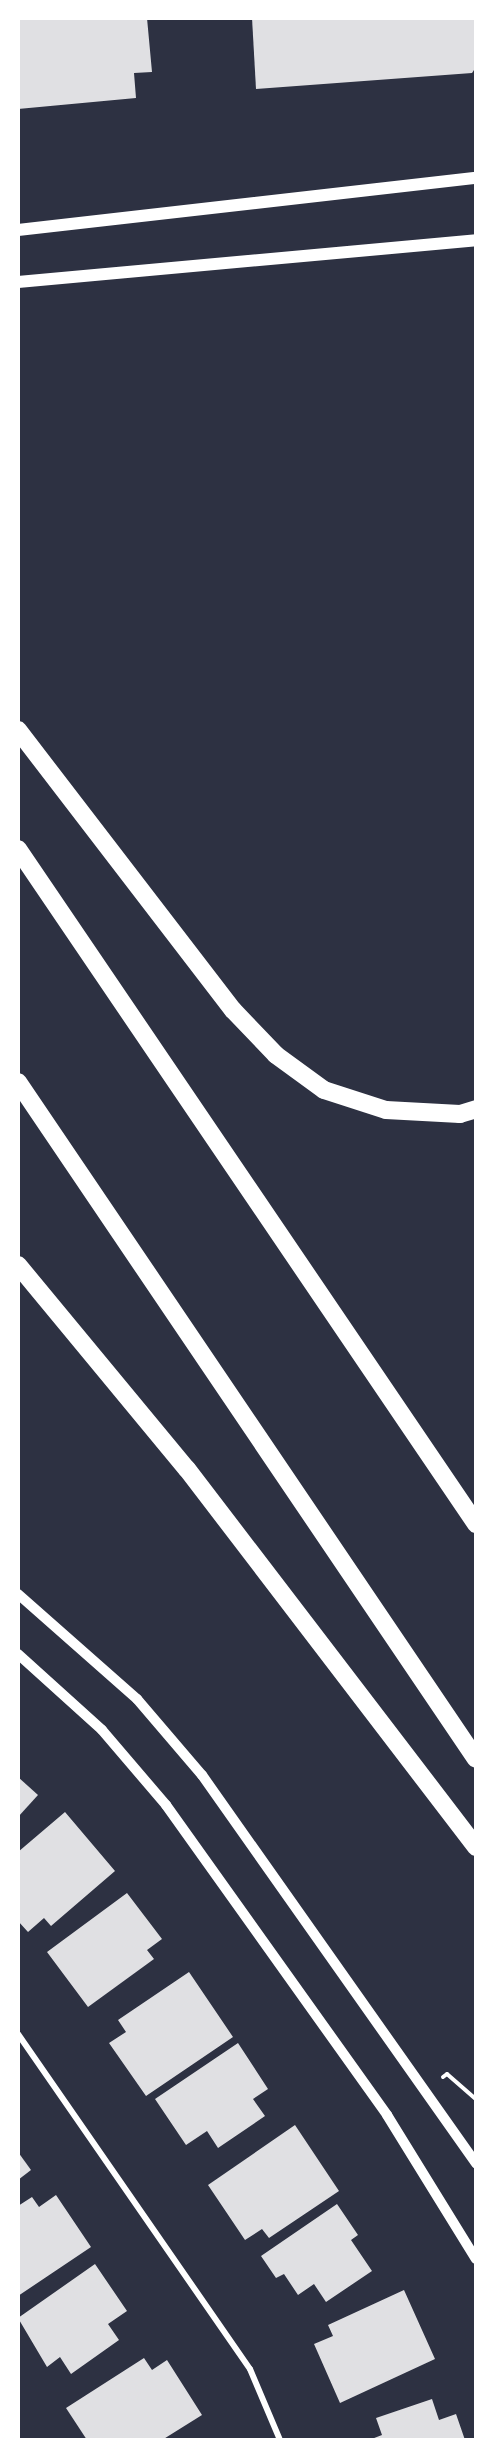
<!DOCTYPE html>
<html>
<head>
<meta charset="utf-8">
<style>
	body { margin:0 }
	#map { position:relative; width:494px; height:2458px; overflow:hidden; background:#2d3142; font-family:Manrope,sans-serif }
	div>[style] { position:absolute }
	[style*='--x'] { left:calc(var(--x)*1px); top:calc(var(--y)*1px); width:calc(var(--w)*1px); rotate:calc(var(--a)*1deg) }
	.building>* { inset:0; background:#e0e0e3 }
	.path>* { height:4px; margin:-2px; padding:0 2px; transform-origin:2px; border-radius:2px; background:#fff }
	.minor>* { height:6px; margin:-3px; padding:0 3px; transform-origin:3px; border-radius:3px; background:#fff }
	.tertiary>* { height:10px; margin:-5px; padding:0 5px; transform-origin:5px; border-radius:5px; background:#fff }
	.secondary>* { height:12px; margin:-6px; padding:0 6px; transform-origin:6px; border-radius:6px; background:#fff }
	.motorway>* { height:18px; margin:-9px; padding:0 9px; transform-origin:9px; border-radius:9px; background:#fff }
	span { translate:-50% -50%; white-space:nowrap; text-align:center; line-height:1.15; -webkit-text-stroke:6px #fff; paint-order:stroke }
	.frame { position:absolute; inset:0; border:20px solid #fff; pointer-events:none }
</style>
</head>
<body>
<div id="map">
	<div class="building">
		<i style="clip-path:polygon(18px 18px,147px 18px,152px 72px,134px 73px,136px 98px,18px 109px)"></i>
		<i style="clip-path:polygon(252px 18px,476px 18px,476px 67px,472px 73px,256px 89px)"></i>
		<i style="clip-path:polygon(18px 1777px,38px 1795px,18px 1817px)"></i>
		<i style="clip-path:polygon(65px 1812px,115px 1871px,51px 1926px,44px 1918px,28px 1932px,18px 1921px,18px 1852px)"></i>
		<i style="clip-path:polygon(127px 1893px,162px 1939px,147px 1950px,154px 1959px,88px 2007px,47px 1952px)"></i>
		<i style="clip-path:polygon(189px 1972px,233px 2037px,146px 2096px,109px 2043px,126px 2032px,118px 2020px)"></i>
		<i style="clip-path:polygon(238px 2043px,268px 2089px,253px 2099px,265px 2116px,218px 2148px,207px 2131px,186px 2145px,155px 2099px)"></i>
		<i style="clip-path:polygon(295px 2125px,339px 2191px,269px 2238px,262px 2229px,245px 2240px,208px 2185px)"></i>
		<i style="clip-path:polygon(18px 2152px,31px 2170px,18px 2180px)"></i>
		<i style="clip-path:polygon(56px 2195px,91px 2247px,18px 2296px,18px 2206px,32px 2197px,39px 2207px)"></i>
		<i style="clip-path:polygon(337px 2204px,358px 2235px,351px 2240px,372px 2271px,326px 2302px,314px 2284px,298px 2295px,284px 2274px,276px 2278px,261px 2256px)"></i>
		<i style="clip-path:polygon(95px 2264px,127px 2311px,108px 2324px,119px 2340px,71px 2374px,60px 2357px,47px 2367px,18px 2318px)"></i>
		<i style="clip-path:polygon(404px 2290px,435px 2359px,340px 2403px,314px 2344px,333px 2336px,328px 2325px)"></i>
		<i style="clip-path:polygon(144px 2358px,152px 2370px,167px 2360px,202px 2415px,162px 2440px,87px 2440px,66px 2408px)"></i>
		<i style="clip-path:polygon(432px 2399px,439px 2420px,456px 2414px,465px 2440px,369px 2440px,382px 2435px,376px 2418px)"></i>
	</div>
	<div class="path">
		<i style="--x:443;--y:2077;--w:5;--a:-37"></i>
		<i style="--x:447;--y:2074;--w:38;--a:41"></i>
	</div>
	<div class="minor">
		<i style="--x:18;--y:2034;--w:407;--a:55.3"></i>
		<i style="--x:250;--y:2369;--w:77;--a:67.1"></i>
	</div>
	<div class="tertiary">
		<i style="--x:18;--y:1594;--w:159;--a:41.4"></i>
		<i style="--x:137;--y:1699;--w:100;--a:49.5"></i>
		<i style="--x:202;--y:1775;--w:476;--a:54.8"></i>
		<i style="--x:18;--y:1654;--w:113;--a:42.1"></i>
		<i style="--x:102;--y:1730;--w:99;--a:49.5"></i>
		<i style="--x:166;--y:1805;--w:381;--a:54.5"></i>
		<i style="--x:387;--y:2115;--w:169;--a:58.3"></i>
	</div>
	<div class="secondary">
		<i style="--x:18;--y:230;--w:461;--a:-6.5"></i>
		<i style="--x:18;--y:282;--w:460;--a:-5.2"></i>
	</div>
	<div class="motorway">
		<i style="--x:18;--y:730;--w:353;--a:52.5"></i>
		<i style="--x:233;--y:1010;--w:62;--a:46.3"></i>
		<i style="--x:276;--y:1055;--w:59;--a:36.1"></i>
		<i style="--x:324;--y:1090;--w:65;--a:17.9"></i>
		<i style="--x:386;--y:1110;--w:74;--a:3.1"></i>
		<i style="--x:460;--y:1114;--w:17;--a:-17"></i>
		<i style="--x:18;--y:849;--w:816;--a:55.84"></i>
		<i style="--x:18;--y:1082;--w:817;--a:55.92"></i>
		<i style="--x:18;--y:1265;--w:265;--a:50.4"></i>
		<i style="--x:187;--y:1469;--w:476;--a:52.6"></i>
	</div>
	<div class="frame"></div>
</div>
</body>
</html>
